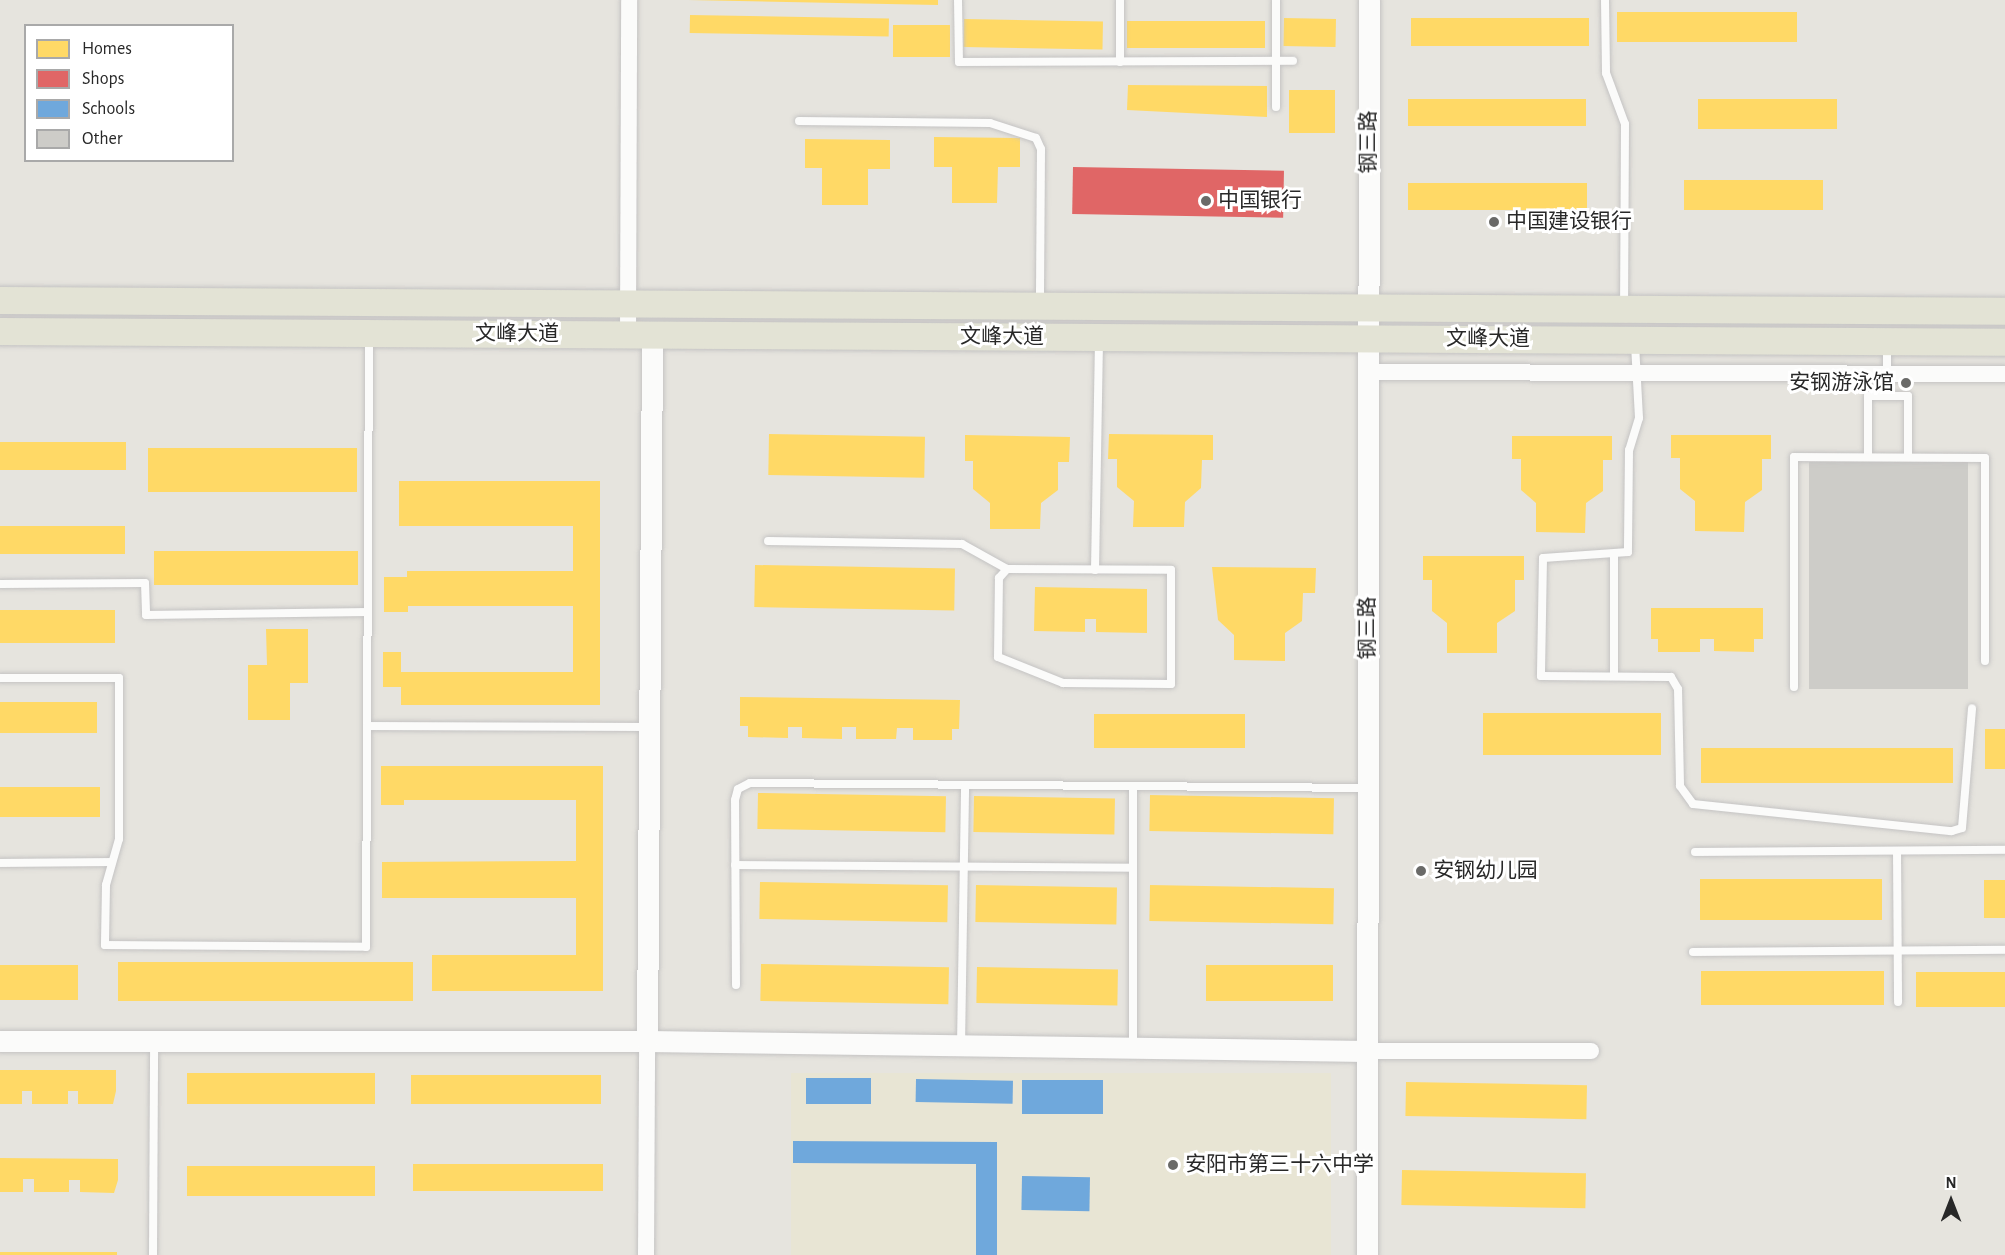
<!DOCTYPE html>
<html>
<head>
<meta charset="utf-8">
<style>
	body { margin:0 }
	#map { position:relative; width:2005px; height:1255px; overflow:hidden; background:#e6e4de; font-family:"Alegreya Sans","Noto Sans SC",sans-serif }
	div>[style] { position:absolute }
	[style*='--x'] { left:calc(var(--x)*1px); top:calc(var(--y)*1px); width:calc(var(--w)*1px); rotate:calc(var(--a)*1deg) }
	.education>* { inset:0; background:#e8e5d4; transform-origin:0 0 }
	.homes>* { inset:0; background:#ffd966; transform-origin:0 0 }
	.shops>* { inset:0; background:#e06666; transform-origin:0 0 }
	.schools>* { inset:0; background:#6fa8dc; transform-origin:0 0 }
	.building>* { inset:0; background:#cdccc8; transform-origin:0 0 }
	.roads { filter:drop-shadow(0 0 2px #c4c3c3) drop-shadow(0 0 2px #c4c3c3) }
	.service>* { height:8px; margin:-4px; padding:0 4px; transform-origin:4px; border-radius:4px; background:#fbfbfa }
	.minor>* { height:16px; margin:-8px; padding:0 8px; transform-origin:8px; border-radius:8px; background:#fbfbfa }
	.tertiary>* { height:21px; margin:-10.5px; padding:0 10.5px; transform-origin:10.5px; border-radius:10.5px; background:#fbfbfa }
	.primary>* { height:27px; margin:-13.5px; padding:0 13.5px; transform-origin:13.5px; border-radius:13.5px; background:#e3e3d5 }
	.dots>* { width:16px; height:16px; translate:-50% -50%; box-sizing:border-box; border:3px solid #fff; border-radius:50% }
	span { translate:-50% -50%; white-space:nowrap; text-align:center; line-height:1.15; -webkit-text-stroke:6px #fff; paint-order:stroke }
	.street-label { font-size:21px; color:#282828 }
	.poi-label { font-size:21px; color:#282828 }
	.left { translate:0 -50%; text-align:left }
	.right { translate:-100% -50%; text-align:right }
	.legend { position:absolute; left:24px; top:24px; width:210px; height:138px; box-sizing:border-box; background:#fff; border:2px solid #a9a9a9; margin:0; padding:8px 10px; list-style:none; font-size:18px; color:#282828 }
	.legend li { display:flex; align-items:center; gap:12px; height:30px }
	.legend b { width:30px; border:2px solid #a9a9a9 }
	.north { position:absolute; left:1921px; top:1171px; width:60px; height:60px; -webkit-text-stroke:4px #fff; paint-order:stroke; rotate:0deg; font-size:16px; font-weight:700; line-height:24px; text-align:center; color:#282828 }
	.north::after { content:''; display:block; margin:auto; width:21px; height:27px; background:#282828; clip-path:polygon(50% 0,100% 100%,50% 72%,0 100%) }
</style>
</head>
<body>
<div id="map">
	<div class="education">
		<i style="left:791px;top:1073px;width:540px;height:182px"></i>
	</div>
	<div class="homes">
		<i style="clip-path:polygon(688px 0,938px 0,938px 5px)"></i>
		<i style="left:1617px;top:12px;width:180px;height:30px"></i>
		<i style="left:690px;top:15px;width:199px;height:18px;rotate:1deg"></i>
		<i style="left:1284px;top:18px;width:52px;height:28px;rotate:1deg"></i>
		<i style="left:1411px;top:18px;width:178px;height:28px"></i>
		<i style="left:964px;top:19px;width:139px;height:28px;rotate:1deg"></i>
		<i style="left:1127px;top:21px;width:138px;height:27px"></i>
		<i style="left:893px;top:25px;width:57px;height:32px"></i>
		<i style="clip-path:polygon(1128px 85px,1267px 86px,1267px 117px,1127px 110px)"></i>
		<i style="left:1289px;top:90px;width:46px;height:43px"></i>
		<i style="left:1408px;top:99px;width:178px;height:27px"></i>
		<i style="left:1698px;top:99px;width:139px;height:30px"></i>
		<i style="clip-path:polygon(934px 137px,1020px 138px,1020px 167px,998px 167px,997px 203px,952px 203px,952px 167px,934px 167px)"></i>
		<i style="clip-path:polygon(805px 139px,890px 140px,890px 169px,868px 169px,868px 205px,822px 205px,822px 168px,805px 168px)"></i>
		<i style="left:1684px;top:180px;width:139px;height:30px"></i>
		<i style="left:1408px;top:183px;width:179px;height:27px"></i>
		<i style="left:769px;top:434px;width:156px;height:41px;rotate:1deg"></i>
		<i style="clip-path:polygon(1109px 434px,1213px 435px,1213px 460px,1202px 460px,1201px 488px,1185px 502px,1184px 527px,1133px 527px,1134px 501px,1117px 487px,1117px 459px,1108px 459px)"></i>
		<i style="clip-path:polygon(965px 435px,1070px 437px,1069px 462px,1058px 462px,1058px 490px,1041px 503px,1040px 529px,990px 529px,990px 503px,973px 489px,973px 461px,965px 461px)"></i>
		<i style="clip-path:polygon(1671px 435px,1771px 435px,1771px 459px,1762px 459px,1762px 490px,1745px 502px,1744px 532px,1695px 531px,1695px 501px,1680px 489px,1680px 458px,1671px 458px)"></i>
		<i style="clip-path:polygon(1512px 436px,1612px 436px,1612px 460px,1603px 460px,1603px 491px,1586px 503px,1585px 533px,1536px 532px,1536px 503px,1521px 490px,1521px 459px,1512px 459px)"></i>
		<i style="left:0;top:442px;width:126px;height:28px"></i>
		<i style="left:148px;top:448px;width:209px;height:44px"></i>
		<i style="clip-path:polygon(399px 481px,600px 481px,600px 705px,401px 705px,401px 687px,383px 687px,383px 652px,401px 652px,401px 672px,573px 672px,573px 606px,408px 606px,408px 612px,384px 612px,384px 577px,407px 577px,407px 571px,573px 571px,573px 526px,399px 526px)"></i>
		<i style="left:0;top:526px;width:125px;height:28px"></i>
		<i style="left:154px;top:551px;width:204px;height:34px"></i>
		<i style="clip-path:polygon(1423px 556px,1524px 556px,1524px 580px,1515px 580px,1515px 611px,1497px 623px,1497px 653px,1447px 653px,1447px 623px,1432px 611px,1432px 580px,1423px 580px)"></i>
		<i style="left:755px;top:565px;width:200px;height:42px;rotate:1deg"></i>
		<i style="clip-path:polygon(1212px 567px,1316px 568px,1315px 593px,1303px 593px,1302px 621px,1285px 633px,1285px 661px,1234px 660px,1234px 635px,1218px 620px)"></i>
		<i style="clip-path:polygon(1035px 587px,1147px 589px,1147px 633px,1096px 632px,1096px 619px,1085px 619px,1085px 632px,1034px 631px)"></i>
		<i style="clip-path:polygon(1651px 608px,1763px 608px,1763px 639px,1754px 639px,1754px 652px,1714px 651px,1714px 639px,1700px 639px,1700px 652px,1658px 652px,1658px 639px,1651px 639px)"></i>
		<i style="left:0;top:610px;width:115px;height:33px"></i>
		<i style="clip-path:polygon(266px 629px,308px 629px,308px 683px,290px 683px,290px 720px,248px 720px,248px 665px,267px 665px)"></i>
		<i style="clip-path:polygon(740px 697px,960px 700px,959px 729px,952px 729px,952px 740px,913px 740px,913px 728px,897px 728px,896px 739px,856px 739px,856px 727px,842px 727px,842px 739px,802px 738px,802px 727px,788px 727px,788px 738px,748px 737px,748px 726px,740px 726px)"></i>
		<i style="left:97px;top:702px;width:31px;height:97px;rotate:90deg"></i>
		<i style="left:1483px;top:713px;width:178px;height:42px"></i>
		<i style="left:1094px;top:714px;width:151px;height:34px"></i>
		<i style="left:1985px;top:729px;width:20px;height:40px"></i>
		<i style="left:1701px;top:748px;width:252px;height:35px"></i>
		<i style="clip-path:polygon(381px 766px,603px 766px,603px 991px,432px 991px,432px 955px,576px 955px,576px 898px,382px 898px,382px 862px,576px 861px,576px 800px,404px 800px,404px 805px,381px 805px)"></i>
		<i style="left:0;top:787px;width:100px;height:30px"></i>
		<i style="left:758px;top:793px;width:188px;height:36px;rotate:1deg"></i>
		<i style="left:1150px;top:795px;width:184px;height:36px;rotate:1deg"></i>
		<i style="left:974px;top:796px;width:141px;height:36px;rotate:1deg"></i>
		<i style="left:1700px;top:879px;width:182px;height:41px"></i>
		<i style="left:1984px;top:880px;width:21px;height:38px"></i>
		<i style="left:760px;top:882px;width:188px;height:37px;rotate:1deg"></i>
		<i style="left:976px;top:885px;width:141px;height:37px;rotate:1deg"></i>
		<i style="left:1150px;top:885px;width:184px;height:36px;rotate:1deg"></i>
		<i style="left:413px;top:962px;width:39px;height:295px;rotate:90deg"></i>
		<i style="left:761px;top:964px;width:188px;height:37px;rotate:1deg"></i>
		<i style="left:0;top:965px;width:78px;height:35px"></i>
		<i style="left:1206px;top:965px;width:127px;height:36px"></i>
		<i style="left:977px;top:967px;width:141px;height:36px;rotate:1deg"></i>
		<i style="left:1701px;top:971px;width:183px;height:34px"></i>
		<i style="left:1916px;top:972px;width:89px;height:35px"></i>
		<i style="clip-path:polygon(0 1070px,116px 1070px,116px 1091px,113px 1104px,78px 1104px,78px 1091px,68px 1091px,68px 1104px,32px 1104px,32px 1091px,22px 1091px,22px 1104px,0 1104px)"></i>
		<i style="left:187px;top:1073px;width:188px;height:31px"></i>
		<i style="left:411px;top:1075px;width:190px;height:29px"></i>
		<i style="left:1406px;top:1082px;width:181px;height:34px;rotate:1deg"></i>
		<i style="clip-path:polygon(0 1158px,118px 1159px,118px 1180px,114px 1193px,80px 1192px,80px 1180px,69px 1180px,69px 1192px,34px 1192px,34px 1179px,23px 1179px,23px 1192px,0 1192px)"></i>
		<i style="left:413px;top:1164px;width:190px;height:27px"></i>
		<i style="left:187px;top:1166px;width:188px;height:30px"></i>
		<i style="left:1402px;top:1170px;width:184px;height:35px;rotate:1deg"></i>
		<i style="left:0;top:1252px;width:117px;height:3px"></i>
	</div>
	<div class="shops">
		<i style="left:1073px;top:167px;width:211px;height:47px;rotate:1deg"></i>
	</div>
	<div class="schools">
		<i style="left:806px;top:1078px;width:65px;height:26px"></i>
		<i style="left:916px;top:1079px;width:97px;height:23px;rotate:1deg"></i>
		<i style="left:1022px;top:1080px;width:81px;height:34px"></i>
		<i style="clip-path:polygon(793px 1141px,997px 1142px,997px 1255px,976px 1255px,976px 1164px,793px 1163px)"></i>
		<i style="left:1022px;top:1176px;width:68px;height:34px;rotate:1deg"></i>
	</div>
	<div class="building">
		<i style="left:1809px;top:462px;width:159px;height:227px"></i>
	</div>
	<div class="roads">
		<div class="service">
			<i style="--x:958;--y:0;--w:62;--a:89.1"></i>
			<i style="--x:959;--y:62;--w:334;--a:-0.2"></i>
			<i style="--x:1120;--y:0;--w:62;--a:90"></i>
			<i style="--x:1276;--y:0;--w:107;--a:90"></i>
			<i style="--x:1605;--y:0;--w:73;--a:89.2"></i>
			<i style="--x:1606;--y:73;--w:54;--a:69.6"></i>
			<i style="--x:1625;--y:124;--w:181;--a:90.3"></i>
			<i style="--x:799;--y:121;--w:191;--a:0.6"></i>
			<i style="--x:990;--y:123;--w:48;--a:18.1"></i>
			<i style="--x:1036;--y:138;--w:12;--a:66"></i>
			<i style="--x:1041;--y:149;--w:153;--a:90.4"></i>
			<i style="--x:1635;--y:344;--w:74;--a:86.9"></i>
			<i style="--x:1639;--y:418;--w:34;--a:107"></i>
			<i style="--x:1629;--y:450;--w:102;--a:90.6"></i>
			<i style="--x:1628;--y:552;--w:85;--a:176"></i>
			<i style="--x:1543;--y:558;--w:118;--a:91"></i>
			<i style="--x:1541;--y:676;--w:130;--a:0.4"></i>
			<i style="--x:1671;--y:677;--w:14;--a:60"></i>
			<i style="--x:1678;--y:689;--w:97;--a:88.8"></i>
			<i style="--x:1680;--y:786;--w:22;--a:54"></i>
			<i style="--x:1693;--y:804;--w:260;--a:6"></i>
			<i style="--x:1952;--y:831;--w:10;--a:-17"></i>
			<i style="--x:1962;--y:828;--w:120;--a:-85.2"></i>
			<i style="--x:1887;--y:396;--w:51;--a:-90"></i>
			<i style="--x:1868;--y:457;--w:61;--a:-90"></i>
			<i style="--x:1868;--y:396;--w:40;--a:0"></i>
			<i style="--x:1908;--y:396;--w:61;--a:90"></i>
			<i style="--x:768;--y:541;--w:194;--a:0.9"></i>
			<i style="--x:962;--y:544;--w:51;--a:29.1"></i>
			<i style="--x:1007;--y:569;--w:164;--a:0.3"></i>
			<i style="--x:1171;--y:570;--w:114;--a:90"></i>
			<i style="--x:1171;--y:684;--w:108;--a:-179.5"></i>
			<i style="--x:1063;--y:683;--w:70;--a:-158.2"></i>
			<i style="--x:998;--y:657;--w:79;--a:-89.3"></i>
			<i style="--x:999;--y:578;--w:12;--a:-48"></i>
			<i style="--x:1095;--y:570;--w:229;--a:-89"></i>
			<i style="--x:0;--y:584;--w:145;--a:-0.4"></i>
			<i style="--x:145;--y:583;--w:32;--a:88"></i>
			<i style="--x:146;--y:615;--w:222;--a:-0.8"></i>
			<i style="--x:1614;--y:676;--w:120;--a:-90"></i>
			<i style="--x:0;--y:678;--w:119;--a:0"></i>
			<i style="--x:119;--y:678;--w:161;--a:90"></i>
			<i style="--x:119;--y:839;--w:48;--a:105.8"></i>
			<i style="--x:106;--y:885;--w:60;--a:91"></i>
			<i style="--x:105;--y:945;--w:261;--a:0.4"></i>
			<i style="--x:366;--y:947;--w:612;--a:-89.72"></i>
			<i style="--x:1794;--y:687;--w:230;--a:-90"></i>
			<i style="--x:1794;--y:457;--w:191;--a:0.3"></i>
			<i style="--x:1985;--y:458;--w:203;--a:90"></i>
			<i style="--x:367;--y:726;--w:282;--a:0.2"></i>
			<i style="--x:1897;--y:851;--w:151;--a:89.6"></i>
			<i style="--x:1695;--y:852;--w:310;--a:-0.4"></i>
			<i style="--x:0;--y:863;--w:110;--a:-0.5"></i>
			<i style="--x:735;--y:865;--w:398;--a:0.4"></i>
			<i style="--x:1693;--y:952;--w:312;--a:-0.4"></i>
			<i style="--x:736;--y:985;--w:185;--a:-90.3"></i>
			<i style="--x:735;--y:800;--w:11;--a:-75"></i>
			<i style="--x:738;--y:789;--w:13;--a:-27"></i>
			<i style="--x:750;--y:783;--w:618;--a:0.46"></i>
			<i style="--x:961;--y:1046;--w:261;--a:-89.1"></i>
			<i style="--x:1133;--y:1047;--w:260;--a:-90"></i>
			<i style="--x:153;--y:1255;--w:213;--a:-89.7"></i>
		</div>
		<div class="minor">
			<i style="--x:628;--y:334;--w:334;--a:-89.8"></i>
			<i style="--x:1369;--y:372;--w:636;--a:0.18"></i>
			<i style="--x:1367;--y:1051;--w:224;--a:0"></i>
			<i style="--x:646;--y:1255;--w:214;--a:-89.7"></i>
		</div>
		<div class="tertiary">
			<i style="--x:0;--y:1041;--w:647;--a:0"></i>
			<i style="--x:647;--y:1041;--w:720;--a:0.8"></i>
			<i style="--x:647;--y:1041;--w:706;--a:-89.59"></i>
			<i style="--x:1367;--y:1255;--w:1255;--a:-89.91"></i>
		</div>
		<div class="primary">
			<i style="--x:0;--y:300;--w:2005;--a:0.31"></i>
			<i style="--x:0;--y:331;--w:2005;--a:0.31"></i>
		</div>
	</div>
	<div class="dots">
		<i style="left:1206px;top:201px;background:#6a6a68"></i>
		<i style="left:1494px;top:222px;background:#6a6a68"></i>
		<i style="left:1906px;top:383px;background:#6a6a68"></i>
		<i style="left:1421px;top:871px;background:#6a6a68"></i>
		<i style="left:1173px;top:1165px;background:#6a6a68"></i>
	</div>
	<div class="street-label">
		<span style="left:1369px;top:142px;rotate:-90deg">钢三路</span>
		<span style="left:517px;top:334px">文峰大道</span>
		<span style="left:1002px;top:337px">文峰大道</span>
		<span style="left:1488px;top:339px">文峰大道</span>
		<span style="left:1368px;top:628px;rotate:-90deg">钢三路</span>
	</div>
	<div class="poi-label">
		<span class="left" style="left:1218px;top:201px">中国银行</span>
		<span class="left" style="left:1506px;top:222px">中国建设银行</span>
		<span class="right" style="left:1894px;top:383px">安钢游泳馆</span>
		<span class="left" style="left:1433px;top:871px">安钢幼儿园</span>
		<span class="left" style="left:1185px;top:1165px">安阳市第三十六中学</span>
	</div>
	<ul class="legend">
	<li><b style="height:16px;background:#ffd966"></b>Homes</li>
	<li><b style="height:16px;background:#e06666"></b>Shops</li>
	<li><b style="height:16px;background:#6fa8dc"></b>Schools</li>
	<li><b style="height:16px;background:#cdccc8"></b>Other</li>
	</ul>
	<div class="north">N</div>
</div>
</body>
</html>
